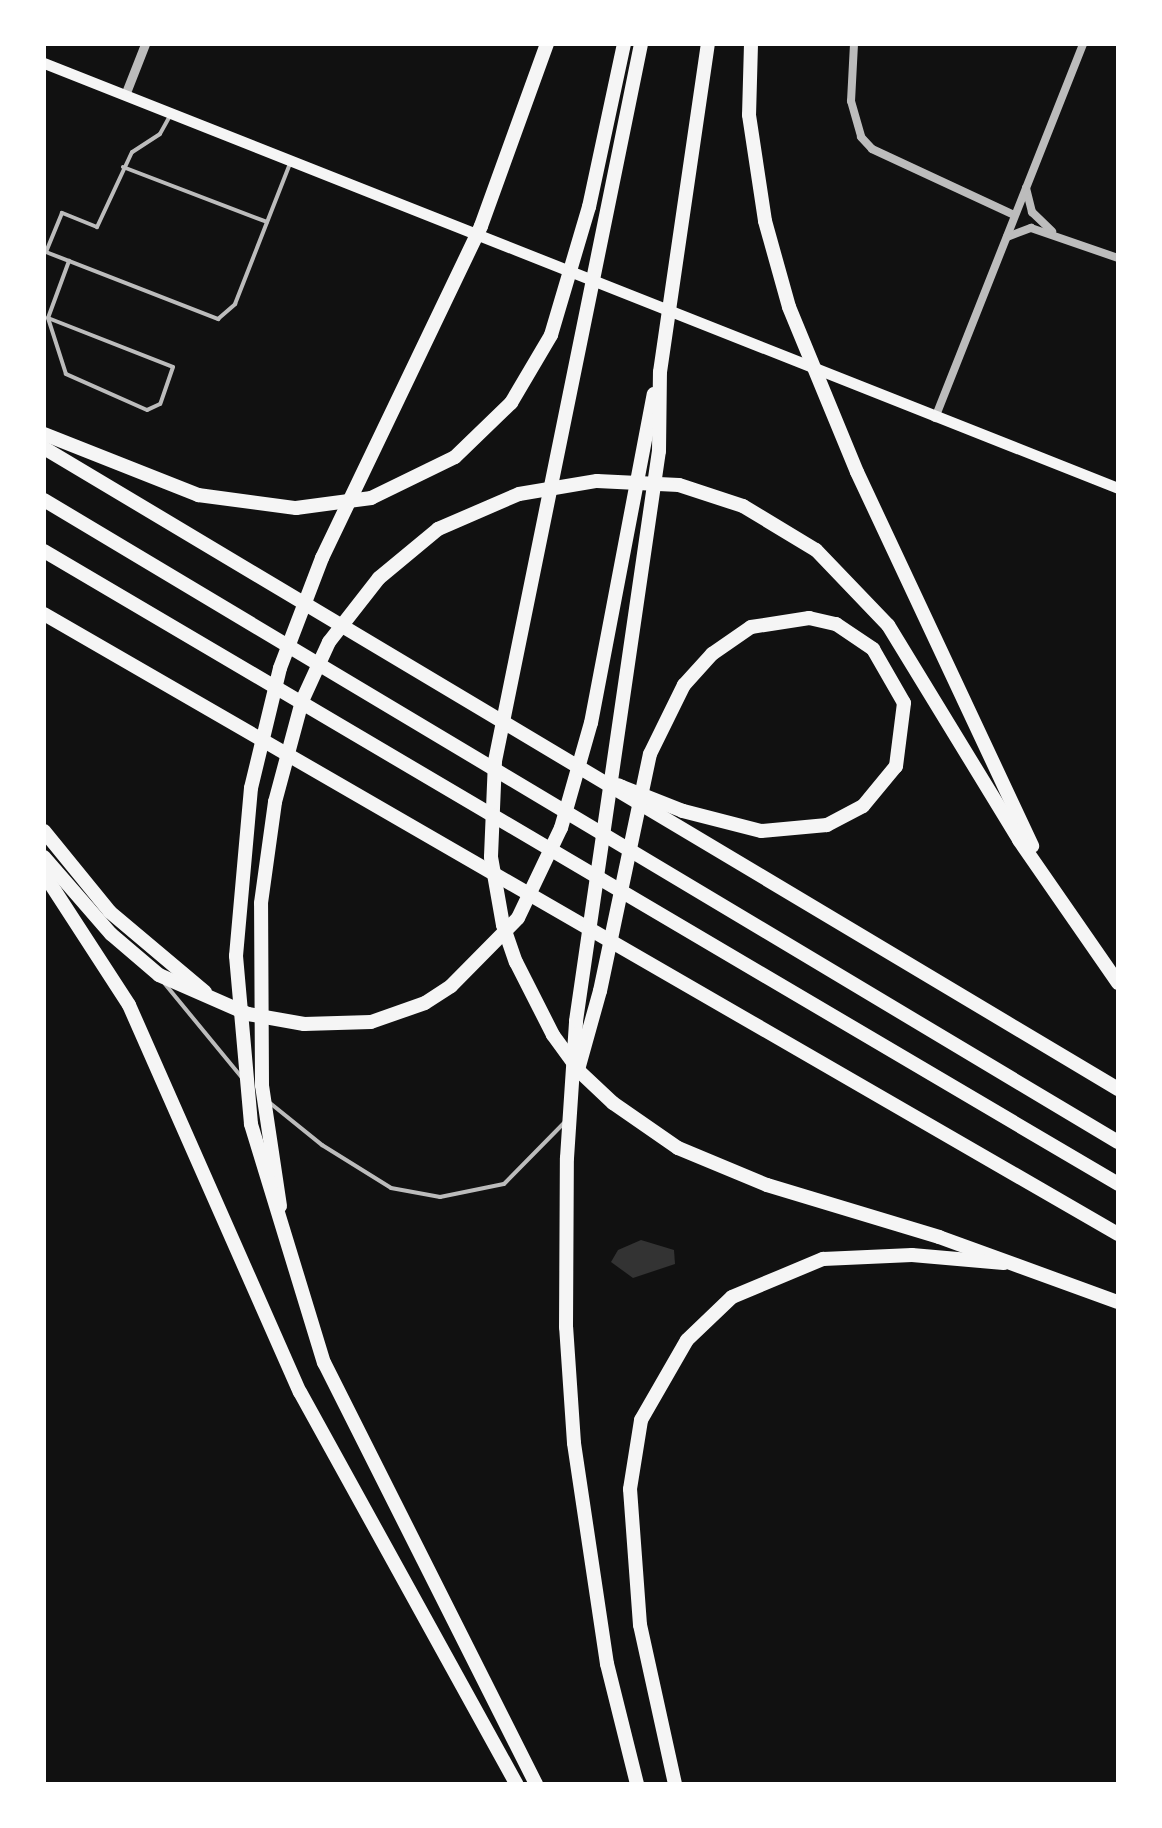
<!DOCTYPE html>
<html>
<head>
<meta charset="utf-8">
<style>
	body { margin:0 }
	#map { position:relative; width:1162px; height:1828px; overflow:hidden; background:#111; font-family:"Fira Sans Condensed",sans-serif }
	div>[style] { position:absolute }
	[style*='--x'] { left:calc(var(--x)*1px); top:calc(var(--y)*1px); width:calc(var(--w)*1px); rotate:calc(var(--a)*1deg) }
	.water>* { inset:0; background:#333 }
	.service>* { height:4px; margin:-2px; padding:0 2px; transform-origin:2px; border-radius:2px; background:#bcbcbc }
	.minor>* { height:8px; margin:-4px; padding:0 4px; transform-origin:4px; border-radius:4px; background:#bcbcbc }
	.tertiary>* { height:9px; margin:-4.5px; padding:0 4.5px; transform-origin:4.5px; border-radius:4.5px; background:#bcbcbc }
	.secondary>* { height:11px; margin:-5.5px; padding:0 5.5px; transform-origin:5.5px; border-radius:5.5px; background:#f5f5f5 }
	.motorway>* { height:14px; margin:-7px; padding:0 7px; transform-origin:7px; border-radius:7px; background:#f5f5f5 }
	span { translate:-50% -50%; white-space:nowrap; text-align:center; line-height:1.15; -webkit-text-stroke:6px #fff; paint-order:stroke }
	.frame { position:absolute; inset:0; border:46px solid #fff; pointer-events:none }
</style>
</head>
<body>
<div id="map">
	<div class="water">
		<i style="clip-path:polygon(641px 1240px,674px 1250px,675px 1264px,633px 1278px,611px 1262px,618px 1250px)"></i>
	</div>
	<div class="service">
		<i style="--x:171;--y:114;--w:23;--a:119"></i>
		<i style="--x:160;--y:134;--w:33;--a:147"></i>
		<i style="--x:132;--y:152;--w:83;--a:115"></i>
		<i style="--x:97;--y:227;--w:38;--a:-158"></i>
		<i style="--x:62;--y:213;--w:42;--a:112.3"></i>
		<i style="--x:46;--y:252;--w:185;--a:21.3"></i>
		<i style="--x:218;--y:319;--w:23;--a:-41"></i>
		<i style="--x:235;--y:304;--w:150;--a:-68.6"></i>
		<i style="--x:123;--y:167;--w:154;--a:20.9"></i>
		<i style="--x:48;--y:318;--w:134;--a:21.4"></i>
		<i style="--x:173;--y:367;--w:39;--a:109"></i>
		<i style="--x:160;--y:404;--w:14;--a:155"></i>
		<i style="--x:147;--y:410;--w:89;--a:-156"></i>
		<i style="--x:66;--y:374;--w:59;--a:-107.8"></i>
		<i style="--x:48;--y:318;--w:61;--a:-69.8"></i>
		<i style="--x:165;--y:984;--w:123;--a:50.6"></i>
		<i style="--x:270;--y:1103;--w:67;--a:38.9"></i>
		<i style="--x:322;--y:1145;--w:81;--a:31.9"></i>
		<i style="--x:391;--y:1188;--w:50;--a:10.4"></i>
		<i style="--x:440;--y:1197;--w:65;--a:-11.5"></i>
		<i style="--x:504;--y:1184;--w:88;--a:-45.5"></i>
	</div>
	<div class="minor">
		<i style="--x:854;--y:44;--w:57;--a:93"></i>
		<i style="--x:851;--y:101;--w:37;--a:74"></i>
		<i style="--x:861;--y:137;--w:16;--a:47"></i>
		<i style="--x:872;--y:149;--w:157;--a:24.9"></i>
		<i style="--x:1026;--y:188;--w:25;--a:76"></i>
		<i style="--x:1032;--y:212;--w:28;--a:44"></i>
		<i style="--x:1007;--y:237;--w:26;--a:-21"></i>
		<i style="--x:1031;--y:228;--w:92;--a:19"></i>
		<i style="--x:935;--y:418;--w:402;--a:-68.4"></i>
	</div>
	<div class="tertiary">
		<i style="--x:125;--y:95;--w:55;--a:-68.6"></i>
	</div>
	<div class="secondary">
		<i style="--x:44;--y:63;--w:1155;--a:21.59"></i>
	</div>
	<div class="motorway">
		<i style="--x:641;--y:44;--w:732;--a:101.51"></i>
		<i style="--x:495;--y:761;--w:96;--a:92.4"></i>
		<i style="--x:491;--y:857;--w:69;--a:80"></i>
		<i style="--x:503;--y:925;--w:39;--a:71"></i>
		<i style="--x:516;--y:962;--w:82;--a:63.1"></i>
		<i style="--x:553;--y:1035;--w:46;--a:53.9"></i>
		<i style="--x:580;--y:1072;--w:45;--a:43.2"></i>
		<i style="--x:613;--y:1103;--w:79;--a:34.7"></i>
		<i style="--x:678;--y:1148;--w:96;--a:22.6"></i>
		<i style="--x:767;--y:1185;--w:180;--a:16.8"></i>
		<i style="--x:939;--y:1237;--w:190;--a:20"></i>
		<i style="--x:751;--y:44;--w:71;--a:91.6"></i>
		<i style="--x:749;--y:115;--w:107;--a:81.4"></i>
		<i style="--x:765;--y:221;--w:89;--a:74.4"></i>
		<i style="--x:789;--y:307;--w:178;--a:67.6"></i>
		<i style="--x:857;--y:472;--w:413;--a:64.9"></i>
		<i style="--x:44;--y:434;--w:166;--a:21.6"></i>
		<i style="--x:198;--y:495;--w:99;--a:7.6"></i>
		<i style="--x:296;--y:508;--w:76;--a:-7.6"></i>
		<i style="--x:371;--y:498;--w:93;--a:-26"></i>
		<i style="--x:455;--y:457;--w:78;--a:-44"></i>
		<i style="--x:511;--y:403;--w:79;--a:-59.5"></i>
		<i style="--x:551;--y:335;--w:134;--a:-73.5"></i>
		<i style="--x:589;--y:207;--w:167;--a:-77.9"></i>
		<i style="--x:44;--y:448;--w:1251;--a:30.83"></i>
		<i style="--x:44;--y:500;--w:1251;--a:30.87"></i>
		<i style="--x:44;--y:551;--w:1247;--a:30.51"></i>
		<i style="--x:44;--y:614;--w:1240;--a:30"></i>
		<i style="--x:44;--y:831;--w:104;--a:50.8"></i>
		<i style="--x:110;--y:912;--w:124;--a:40.1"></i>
		<i style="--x:44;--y:857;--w:102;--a:49"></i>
		<i style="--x:111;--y:934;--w:63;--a:40.5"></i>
		<i style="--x:159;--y:975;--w:97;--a:23.7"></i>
		<i style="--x:248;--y:1014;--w:57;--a:10.1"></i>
		<i style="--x:304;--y:1024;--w:67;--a:-1.7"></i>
		<i style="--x:371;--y:1022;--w:57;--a:-19.4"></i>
		<i style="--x:425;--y:1003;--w:31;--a:-33"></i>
		<i style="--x:451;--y:986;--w:95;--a:-45.4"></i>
		<i style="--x:518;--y:918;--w:100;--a:-64.5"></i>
		<i style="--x:561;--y:828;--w:109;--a:-74.1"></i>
		<i style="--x:591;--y:723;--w:335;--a:-79.2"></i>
		<i style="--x:44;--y:874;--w:156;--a:57"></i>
		<i style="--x:129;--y:1005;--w:423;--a:66.2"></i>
		<i style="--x:300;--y:1392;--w:448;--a:61.1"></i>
		<i style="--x:579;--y:1066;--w:78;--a:-74.4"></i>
		<i style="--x:600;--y:991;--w:242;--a:-78.1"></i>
		<i style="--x:650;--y:754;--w:77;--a:-63.8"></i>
		<i style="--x:684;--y:685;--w:42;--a:-47.9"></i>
		<i style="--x:712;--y:654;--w:47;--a:-34.7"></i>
		<i style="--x:751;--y:627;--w:59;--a:-8.8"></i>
		<i style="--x:809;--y:618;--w:28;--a:13"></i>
		<i style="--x:836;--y:624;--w:45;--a:34"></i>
		<i style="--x:873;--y:649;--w:62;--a:60.1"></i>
		<i style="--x:904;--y:703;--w:64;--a:97.2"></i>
		<i style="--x:896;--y:766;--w:52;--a:129.5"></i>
		<i style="--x:863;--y:806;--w:41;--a:152.2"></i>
		<i style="--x:827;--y:825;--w:66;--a:174.8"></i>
		<i style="--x:761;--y:831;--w:81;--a:-165.6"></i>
		<i style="--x:683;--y:811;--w:66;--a:-158.5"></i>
		<i style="--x:622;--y:787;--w:4;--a:-153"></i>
		<i style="--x:280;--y:1206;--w:122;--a:-98.5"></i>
		<i style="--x:262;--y:1085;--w:182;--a:-90.3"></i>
		<i style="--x:261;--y:903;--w:102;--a:-82.1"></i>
		<i style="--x:275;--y:802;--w:105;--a:-75"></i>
		<i style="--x:302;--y:701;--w:65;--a:-65.4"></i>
		<i style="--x:329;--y:642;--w:81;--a:-52"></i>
		<i style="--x:379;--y:578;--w:77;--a:-39.7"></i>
		<i style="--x:438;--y:529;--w:88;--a:-23.4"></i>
		<i style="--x:519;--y:494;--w:79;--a:-9.5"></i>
		<i style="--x:597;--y:481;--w:82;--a:2.8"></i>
		<i style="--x:679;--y:485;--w:67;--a:18.2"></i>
		<i style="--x:743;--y:506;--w:85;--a:31.1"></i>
		<i style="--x:816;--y:550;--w:104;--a:46.2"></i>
		<i style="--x:888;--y:625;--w:252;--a:58.6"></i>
		<i style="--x:1019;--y:840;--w:174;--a:55.3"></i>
		<i style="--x:536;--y:1784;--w:471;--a:-116.7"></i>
		<i style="--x:324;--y:1363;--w:250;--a:-107"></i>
		<i style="--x:251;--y:1124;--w:169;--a:-95.1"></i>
		<i style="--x:236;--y:956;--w:169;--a:-84.9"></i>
		<i style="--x:251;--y:788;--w:123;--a:-76.4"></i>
		<i style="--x:280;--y:668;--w:118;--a:-69.1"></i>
		<i style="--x:322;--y:558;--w:368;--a:-64.4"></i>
		<i style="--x:481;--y:226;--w:194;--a:-70.1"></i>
		<i style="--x:637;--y:1784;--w:124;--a:-104"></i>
		<i style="--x:607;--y:1664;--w:223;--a:-98.5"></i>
		<i style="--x:574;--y:1443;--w:116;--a:-93.9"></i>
		<i style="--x:566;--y:1327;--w:169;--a:-89.7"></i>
		<i style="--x:567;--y:1158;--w:137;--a:-86.2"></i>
		<i style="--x:576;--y:1021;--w:576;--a:-81.72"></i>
		<i style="--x:659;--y:451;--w:79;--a:-89.3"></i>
		<i style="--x:660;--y:372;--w:331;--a:-81.7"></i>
		<i style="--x:675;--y:1784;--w:163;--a:-102.4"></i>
		<i style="--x:640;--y:1625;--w:136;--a:-94.2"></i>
		<i style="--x:630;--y:1489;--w:70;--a:-80.9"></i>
		<i style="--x:641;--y:1420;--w:92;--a:-60.1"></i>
		<i style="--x:687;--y:1340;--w:62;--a:-43.7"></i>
		<i style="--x:732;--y:1297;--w:99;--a:-22.7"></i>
		<i style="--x:823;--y:1259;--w:89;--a:-2.6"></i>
		<i style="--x:912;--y:1255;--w:92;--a:5"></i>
	</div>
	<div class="frame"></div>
</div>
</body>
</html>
